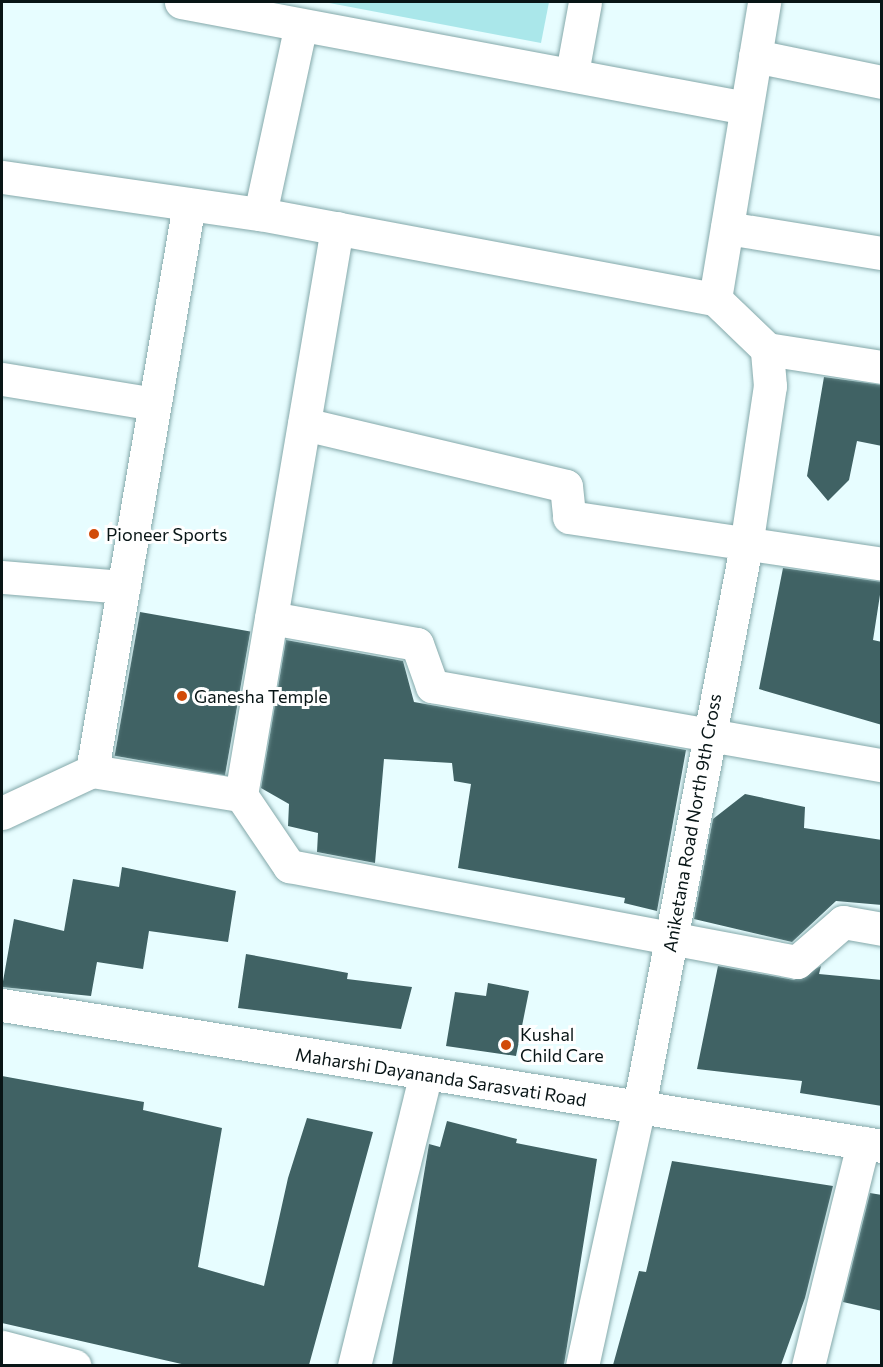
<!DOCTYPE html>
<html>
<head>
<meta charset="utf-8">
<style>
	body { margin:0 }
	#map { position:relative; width:883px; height:1367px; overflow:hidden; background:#e7fdff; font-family:Commissioner,sans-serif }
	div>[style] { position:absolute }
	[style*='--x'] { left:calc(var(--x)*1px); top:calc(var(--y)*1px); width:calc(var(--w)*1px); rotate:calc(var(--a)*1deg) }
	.green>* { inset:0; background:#aae7ea }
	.building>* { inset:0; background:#406264; transform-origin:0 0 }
	.roads { filter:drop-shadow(0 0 2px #84a8aa) drop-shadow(0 0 2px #84a8aa) }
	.street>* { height:33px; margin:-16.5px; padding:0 16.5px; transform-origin:16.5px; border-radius:16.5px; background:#fff }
	.dots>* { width:16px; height:16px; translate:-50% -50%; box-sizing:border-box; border:3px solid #fff; border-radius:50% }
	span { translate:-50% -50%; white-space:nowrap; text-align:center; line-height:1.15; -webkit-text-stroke:6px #fff; paint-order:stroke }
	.poi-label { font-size:18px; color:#081516 }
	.left { translate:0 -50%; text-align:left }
	.street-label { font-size:18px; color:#081516 }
	.frame { position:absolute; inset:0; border:3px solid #081516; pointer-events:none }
</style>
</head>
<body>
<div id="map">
	<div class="green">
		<i style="clip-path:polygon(324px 2px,549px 2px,541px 43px)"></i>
	</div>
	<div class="building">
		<i style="clip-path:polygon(824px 377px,882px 385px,882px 446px,857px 441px,849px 480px,828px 501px,807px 476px)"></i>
		<i style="clip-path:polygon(783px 568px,882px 582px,873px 640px,882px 642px,882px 725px,759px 689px)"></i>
		<i style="left:140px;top:612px;width:112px;height:146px;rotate:10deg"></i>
		<i style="clip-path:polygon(286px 640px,403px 661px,414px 702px,686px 750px,657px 911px,624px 903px,625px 898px,458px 868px,471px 784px,454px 781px,452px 763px,384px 759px,375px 863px,317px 852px,318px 833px,288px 826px,289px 804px,261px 788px)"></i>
		<i style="clip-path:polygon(745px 794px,805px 807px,804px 828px,882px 840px,882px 905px,836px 901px,792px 942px,694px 919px,713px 819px)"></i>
		<i style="clip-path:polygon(122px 867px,236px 891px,228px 942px,149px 931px,143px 969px,97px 962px,91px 996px,2px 987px,14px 919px,64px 931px,73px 879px,119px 887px)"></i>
		<i style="clip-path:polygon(246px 954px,348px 973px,347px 979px,412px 987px,401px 1029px,238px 1008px)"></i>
		<i style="clip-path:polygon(718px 966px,794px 980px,821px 966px,819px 974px,882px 980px,882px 1106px,800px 1093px,802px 1081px,697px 1069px)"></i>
		<i style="clip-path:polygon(488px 983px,529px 991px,516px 1056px,446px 1046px,455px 992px,486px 996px)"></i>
		<i style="clip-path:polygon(2px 1076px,144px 1102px,143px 1110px,222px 1128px,198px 1267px,264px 1286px,288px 1178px,307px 1118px,373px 1132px,309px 1365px,186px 1365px,2px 1323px)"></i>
		<i style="clip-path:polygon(447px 1121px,517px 1139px,516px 1143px,597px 1159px,564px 1365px,392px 1365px,429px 1144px,440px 1147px)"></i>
		<i style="clip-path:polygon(672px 1161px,833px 1186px,805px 1298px,781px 1365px,613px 1365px,639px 1271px,646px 1272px)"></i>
		<i style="clip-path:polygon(870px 1193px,882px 1195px,882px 1311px,843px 1302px)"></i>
	</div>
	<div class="roads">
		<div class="street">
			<i style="--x:181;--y:2;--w:575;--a:10.63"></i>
			<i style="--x:755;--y:56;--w:130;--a:11.6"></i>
			<i style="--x:572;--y:73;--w:72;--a:-79.6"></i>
			<i style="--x:2;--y:177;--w:261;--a:8.2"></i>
			<i style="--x:260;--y:214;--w:463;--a:10.6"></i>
			<i style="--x:260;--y:214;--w:193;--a:-77.8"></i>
			<i style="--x:337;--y:228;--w:575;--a:99.61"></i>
			<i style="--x:241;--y:795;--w:86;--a:55.9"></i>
			<i style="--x:289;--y:866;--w:517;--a:10.7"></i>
			<i style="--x:797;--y:962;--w:61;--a:-41"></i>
			<i style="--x:843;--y:922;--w:40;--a:10"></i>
			<i style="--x:727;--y:228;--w:157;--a:9.2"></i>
			<i style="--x:715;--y:299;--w:301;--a:-80.6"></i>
			<i style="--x:767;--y:349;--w:116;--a:8.9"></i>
			<i style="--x:2;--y:379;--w:154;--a:9.3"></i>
			<i style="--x:304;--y:424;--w:269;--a:13.3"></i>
			<i style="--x:566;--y:486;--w:31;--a:84"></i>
			<i style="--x:569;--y:517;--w:317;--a:8.5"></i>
			<i style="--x:2;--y:577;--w:122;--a:4.7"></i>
			<i style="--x:271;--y:618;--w:148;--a:10.1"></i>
			<i style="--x:417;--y:644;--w:45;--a:70.3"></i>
			<i style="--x:432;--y:686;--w:457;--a:10"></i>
			<i style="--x:92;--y:771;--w:575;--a:-80.29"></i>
			<i style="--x:2;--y:813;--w:99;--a:-25"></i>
			<i style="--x:92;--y:771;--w:151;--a:9.2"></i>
			<i style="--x:2;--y:1005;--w:891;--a:9.1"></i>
			<i style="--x:2;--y:1347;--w:75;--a:14.6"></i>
			<i style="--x:354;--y:1366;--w:299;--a:-76.2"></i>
			<i style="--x:582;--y:1366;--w:265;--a:-77.6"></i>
			<i style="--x:639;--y:1107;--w:571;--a:-79.2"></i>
			<i style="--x:746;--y:546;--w:162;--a:-81.5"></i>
			<i style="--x:770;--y:386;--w:37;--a:-95"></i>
			<i style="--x:767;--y:349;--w:72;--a:-136.1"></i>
			<i style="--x:808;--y:1366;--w:230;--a:-76.1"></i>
		</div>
	</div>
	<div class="dots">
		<i style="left:94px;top:534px;background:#d14b09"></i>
		<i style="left:182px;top:696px;background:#d14b09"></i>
		<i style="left:506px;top:1045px;background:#d14b09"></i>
	</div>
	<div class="poi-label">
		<span class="left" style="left:106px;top:534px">Pioneer Sports</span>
		<span class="left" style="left:194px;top:696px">Ganesha Temple</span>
		<span class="left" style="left:520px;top:1045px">Kushal<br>Child Care</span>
	</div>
	<div class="street-label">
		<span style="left:692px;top:823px;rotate:-80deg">Aniketana Road North 9th Cross</span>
		<span style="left:441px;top:1077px;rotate:9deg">Maharshi Dayananda Sarasvati Road</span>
	</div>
	<div class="frame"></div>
</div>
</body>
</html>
